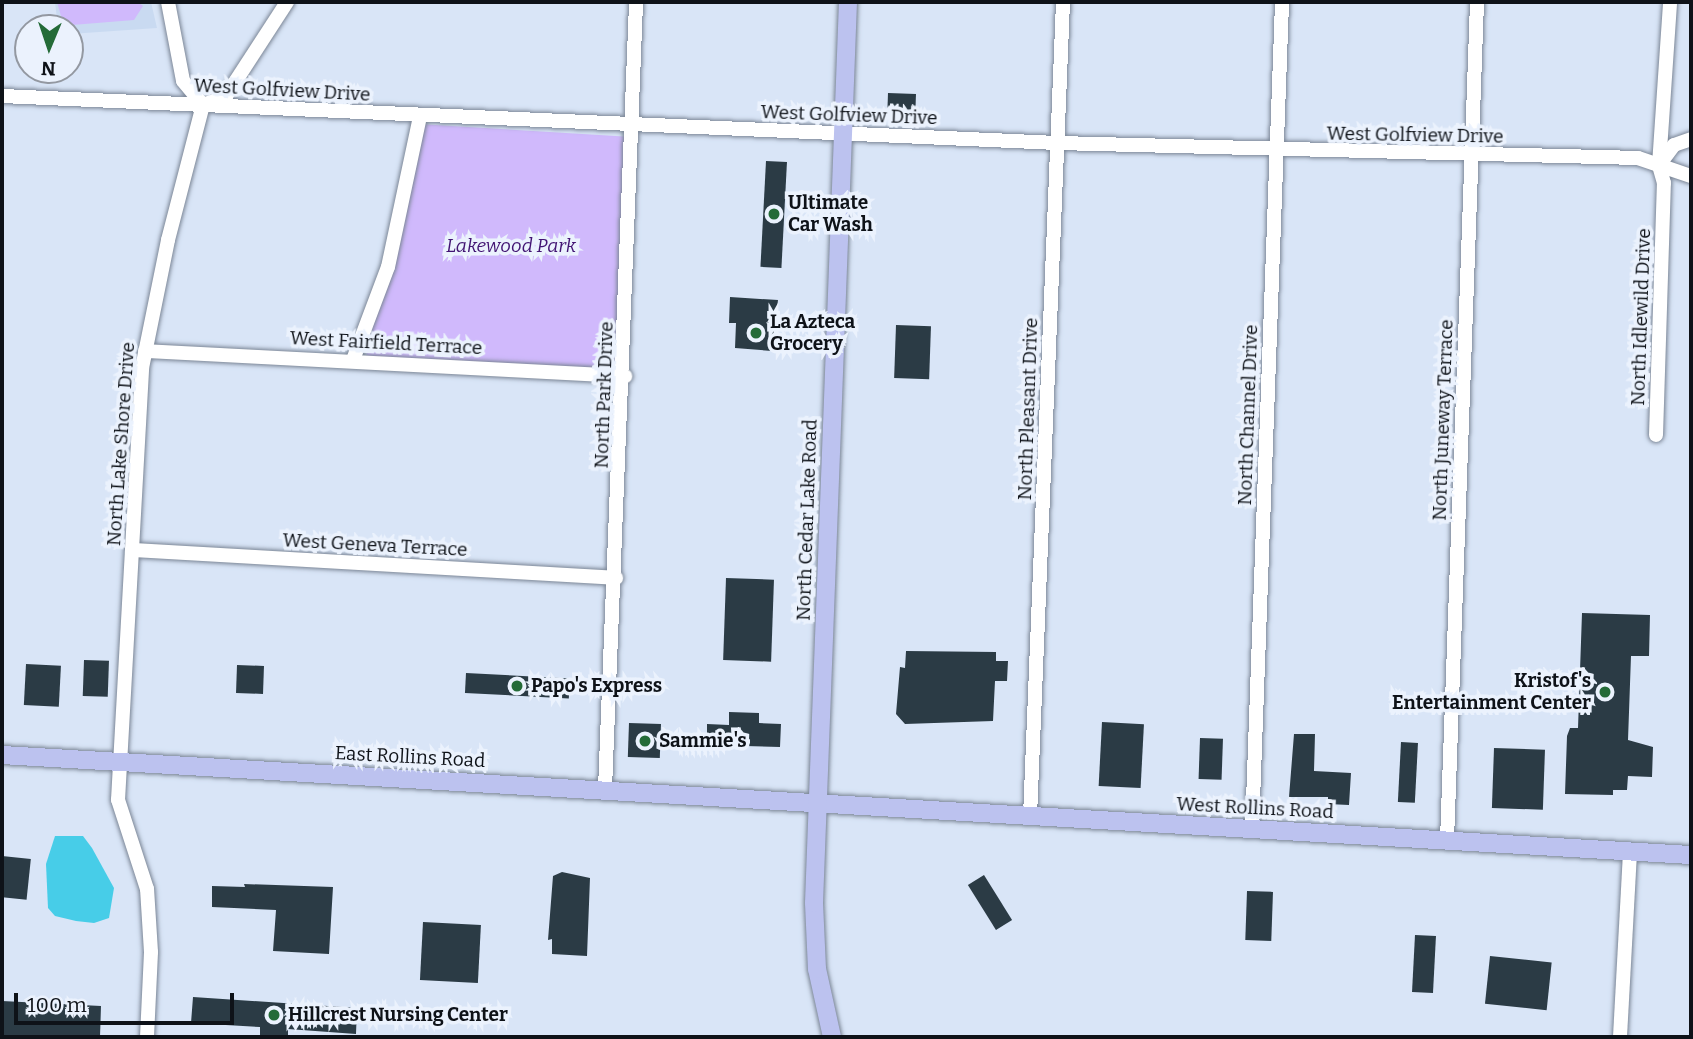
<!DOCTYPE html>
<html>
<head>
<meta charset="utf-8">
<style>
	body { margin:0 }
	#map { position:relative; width:1693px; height:1039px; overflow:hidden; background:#d9e5f7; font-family:Bitter,serif }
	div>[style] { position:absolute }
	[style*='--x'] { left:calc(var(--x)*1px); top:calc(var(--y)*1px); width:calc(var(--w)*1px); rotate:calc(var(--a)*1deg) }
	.built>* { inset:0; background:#c9daf1 }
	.green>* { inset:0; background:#d0b9fc }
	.water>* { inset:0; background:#47cde8 }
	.building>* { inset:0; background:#2b3b45; transform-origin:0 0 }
	.roads { filter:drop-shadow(0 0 2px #7b8696) drop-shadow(0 0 2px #7b8696) }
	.minor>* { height:14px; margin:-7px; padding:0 7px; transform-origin:7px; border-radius:7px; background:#fff }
	.major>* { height:18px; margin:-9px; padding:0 9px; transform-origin:9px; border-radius:9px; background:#bcc2ef }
	.dots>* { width:19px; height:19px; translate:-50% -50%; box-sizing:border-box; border:4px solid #ebf2fd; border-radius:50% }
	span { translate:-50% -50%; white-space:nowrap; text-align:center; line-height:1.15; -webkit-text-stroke:7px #ebf2fd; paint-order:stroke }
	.street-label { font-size:19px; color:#0e1218 }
	.poi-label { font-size:19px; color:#0e1218; font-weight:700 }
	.left { translate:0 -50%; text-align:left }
	.right { translate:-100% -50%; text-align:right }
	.park-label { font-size:19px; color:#421473; font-style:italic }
	.frame { position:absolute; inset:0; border:4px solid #0e1218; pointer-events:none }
	.north { position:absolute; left:14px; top:14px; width:70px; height:70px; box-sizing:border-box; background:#ebf2fd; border:2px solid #9398a1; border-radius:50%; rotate:182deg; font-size:19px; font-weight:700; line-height:28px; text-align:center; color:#0e1218 }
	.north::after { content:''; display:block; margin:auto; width:24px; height:32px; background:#246b38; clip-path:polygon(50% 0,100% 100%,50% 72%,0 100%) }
	.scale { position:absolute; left:14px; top:993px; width:220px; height:32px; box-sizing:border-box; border:4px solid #0e1218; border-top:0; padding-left:9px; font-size:21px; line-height:24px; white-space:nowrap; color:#0e1218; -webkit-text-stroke:5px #ebf2fd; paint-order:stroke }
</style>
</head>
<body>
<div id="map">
	<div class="built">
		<i style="clip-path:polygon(55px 2px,151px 2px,157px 28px,70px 34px,70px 28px,58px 28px)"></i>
	</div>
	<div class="green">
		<i style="clip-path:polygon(57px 2px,138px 2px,143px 6px,134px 20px,72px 25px,61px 16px)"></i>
		<i style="clip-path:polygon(419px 124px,632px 137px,625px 371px,366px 357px)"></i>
	</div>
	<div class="water">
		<i style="clip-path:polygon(55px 836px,83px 836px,92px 848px,114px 888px,109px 918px,94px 923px,76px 921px,55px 916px,48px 908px,46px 864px)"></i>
	</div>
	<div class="building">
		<i style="left:888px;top:93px;width:28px;height:21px;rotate:2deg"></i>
		<i style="left:766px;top:161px;width:21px;height:106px;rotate:3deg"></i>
		<i style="clip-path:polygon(730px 297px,778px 300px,772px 351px,735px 348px,736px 323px,729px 323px)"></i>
		<i style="left:896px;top:325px;width:35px;height:53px;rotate:2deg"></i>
		<i style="left:726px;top:578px;width:48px;height:82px;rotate:2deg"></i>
		<i style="clip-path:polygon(1582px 613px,1650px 615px,1649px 656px,1631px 656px,1628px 740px,1653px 747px,1652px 777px,1628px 776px,1627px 790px,1613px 790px,1613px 795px,1565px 794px,1567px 736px,1570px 728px,1578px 728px)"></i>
		<i style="clip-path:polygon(906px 651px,996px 652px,996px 661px,1008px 661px,1007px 681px,995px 681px,993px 721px,905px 724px,896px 714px,900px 667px,905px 668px)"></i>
		<i style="left:84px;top:660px;width:25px;height:36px;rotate:2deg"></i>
		<i style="left:26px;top:664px;width:35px;height:41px;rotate:3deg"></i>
		<i style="left:237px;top:665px;width:27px;height:28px;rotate:2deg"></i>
		<i style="left:466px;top:673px;width:104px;height:20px;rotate:3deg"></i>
		<i style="clip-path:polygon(729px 712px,759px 713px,759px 723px,781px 724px,780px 747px,707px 745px,707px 724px,729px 725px)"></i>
		<i style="left:1102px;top:722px;width:42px;height:64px;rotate:3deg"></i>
		<i style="left:629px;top:723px;width:32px;height:34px;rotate:2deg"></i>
		<i style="clip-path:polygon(1294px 734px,1315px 734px,1314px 771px,1351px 773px,1349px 805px,1328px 804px,1328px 797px,1289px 797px)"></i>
		<i style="left:1200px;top:738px;width:23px;height:41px;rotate:2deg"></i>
		<i style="left:1401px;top:742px;width:17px;height:60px;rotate:3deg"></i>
		<i style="left:1494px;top:748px;width:51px;height:60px;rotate:2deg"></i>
		<i style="left:2px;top:856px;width:29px;height:41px;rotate:6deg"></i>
		<i style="clip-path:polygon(562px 872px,590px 878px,587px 956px,552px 954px,552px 939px,548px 940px,553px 876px)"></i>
		<i style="left:984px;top:875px;width:53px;height:19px;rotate:58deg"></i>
		<i style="clip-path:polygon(244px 884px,333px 887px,329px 954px,273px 951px,276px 910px,212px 907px,212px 886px,245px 887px)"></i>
		<i style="left:1247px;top:891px;width:26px;height:49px;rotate:2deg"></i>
		<i style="left:423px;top:922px;width:58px;height:58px;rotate:3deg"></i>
		<i style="left:1415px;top:935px;width:21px;height:57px;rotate:3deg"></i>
		<i style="left:1490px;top:956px;width:62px;height:48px;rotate:6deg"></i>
		<i style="clip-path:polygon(193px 997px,357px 1008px,356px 1034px,288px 1029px,288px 1037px,260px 1037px,260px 1027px,191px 1023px)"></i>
		<i style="clip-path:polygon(2px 1001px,101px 1006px,100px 1037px,2px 1037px)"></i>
	</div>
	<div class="roads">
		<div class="minor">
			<i style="--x:168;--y:2;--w:80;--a:79.2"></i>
			<i style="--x:183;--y:81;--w:31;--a:50"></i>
			<i style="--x:2;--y:96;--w:1057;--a:2.55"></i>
			<i style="--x:1058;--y:143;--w:580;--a:1.48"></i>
			<i style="--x:1638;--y:158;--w:56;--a:18.8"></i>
			<i style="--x:1662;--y:161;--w:20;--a:-53"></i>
			<i style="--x:1674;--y:145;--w:18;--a:-19"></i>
			<i style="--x:145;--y:351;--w:481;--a:3"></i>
			<i style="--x:353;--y:360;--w:99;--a:-69.4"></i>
			<i style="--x:388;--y:267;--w:154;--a:-78"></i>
			<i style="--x:1656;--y:435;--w:252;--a:-88.2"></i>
			<i style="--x:1664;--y:183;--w:19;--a:-106"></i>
			<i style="--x:1659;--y:165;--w:163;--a:-86.1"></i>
			<i style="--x:132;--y:550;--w:485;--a:3.3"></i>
			<i style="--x:605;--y:789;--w:788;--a:-87.74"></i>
			<i style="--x:1030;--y:817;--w:816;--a:-87.68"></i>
			<i style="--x:1252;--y:829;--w:828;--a:-87.92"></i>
			<i style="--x:1447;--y:841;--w:840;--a:-87.95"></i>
			<i style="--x:147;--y:1037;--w:85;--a:-87.3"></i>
			<i style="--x:151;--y:952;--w:63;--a:-93.6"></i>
			<i style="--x:147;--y:889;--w:94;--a:-108"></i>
			<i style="--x:118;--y:800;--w:433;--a:-86.8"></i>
			<i style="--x:142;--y:368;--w:131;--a:-78.5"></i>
			<i style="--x:168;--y:240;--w:139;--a:-75.5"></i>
			<i style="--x:203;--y:105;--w:25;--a:-21"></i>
			<i style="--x:226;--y:96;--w:112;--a:-57"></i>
			<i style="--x:1620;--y:1037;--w:186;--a:-86.9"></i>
		</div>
		<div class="major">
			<i style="--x:2;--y:755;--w:1692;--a:3.39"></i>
			<i style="--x:832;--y:1037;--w:70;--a:-102.4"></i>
			<i style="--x:817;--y:969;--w:66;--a:-92.6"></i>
			<i style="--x:814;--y:903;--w:902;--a:-87.84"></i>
		</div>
	</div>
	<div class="dots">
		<i style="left:774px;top:214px;background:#246b38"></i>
		<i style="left:756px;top:333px;background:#246b38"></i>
		<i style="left:517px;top:686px;background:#246b38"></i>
		<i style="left:1605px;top:692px;background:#246b38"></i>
		<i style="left:645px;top:741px;background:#246b38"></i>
		<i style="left:274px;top:1015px;background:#246b38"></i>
	</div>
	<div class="street-label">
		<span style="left:282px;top:90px;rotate:3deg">West Golfview Drive</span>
		<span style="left:849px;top:115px;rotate:2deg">West Golfview Drive</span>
		<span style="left:1415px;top:135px;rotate:1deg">West Golfview Drive</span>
		<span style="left:1641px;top:317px;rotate:-88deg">North Idlewild Drive</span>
		<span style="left:386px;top:343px;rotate:3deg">West Fairfield Terrace</span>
		<span style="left:604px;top:395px;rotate:-88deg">North Park Drive</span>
		<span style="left:1028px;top:409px;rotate:-88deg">North Pleasant Drive</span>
		<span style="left:1248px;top:415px;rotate:-88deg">North Channel Drive</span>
		<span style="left:1443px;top:420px;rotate:-88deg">North Juneway Terrace</span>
		<span style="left:121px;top:444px;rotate:-86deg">North Lake Shore Drive</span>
		<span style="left:807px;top:520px;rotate:-88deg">North Cedar Lake Road</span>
		<span style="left:375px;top:545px;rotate:3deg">West Geneva Terrace</span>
		<span style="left:410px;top:757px;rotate:3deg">East Rollins Road</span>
		<span style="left:1255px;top:808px;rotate:3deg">West Rollins Road</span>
	</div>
	<div class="poi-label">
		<span class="left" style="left:788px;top:214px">Ultimate<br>Car Wash</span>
		<span class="left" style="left:770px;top:333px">La Azteca<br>Grocery</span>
		<span class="right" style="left:1591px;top:692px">Kristof's<br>Entertainment Center</span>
		<span class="left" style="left:531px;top:686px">Papo's Express</span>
		<span class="left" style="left:659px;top:741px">Sammie's</span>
		<span class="left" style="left:288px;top:1015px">Hillcrest Nursing Center</span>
	</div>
	<div class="park-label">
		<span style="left:511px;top:246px">Lakewood Park</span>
	</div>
	<div class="frame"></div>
	<div class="north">N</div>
	<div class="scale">100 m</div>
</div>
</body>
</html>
